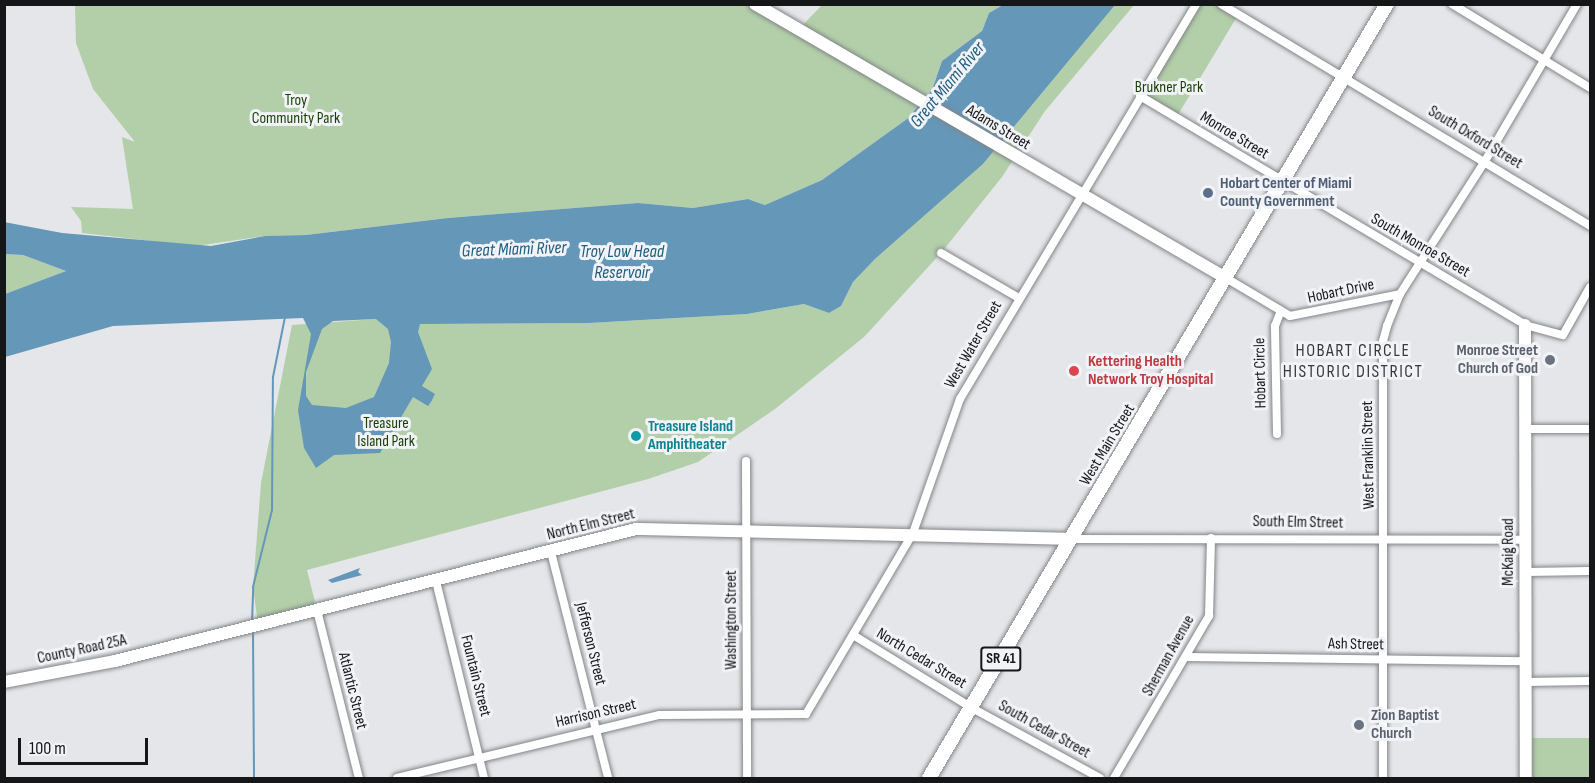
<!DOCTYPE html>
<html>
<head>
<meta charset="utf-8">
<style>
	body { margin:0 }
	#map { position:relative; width:1595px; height:783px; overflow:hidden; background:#e4e6e9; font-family:"Sofia Sans Condensed",sans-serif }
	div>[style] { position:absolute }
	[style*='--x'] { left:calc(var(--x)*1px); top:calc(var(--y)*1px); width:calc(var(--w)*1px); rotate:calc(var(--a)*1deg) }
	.green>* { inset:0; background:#b2cfa9; transform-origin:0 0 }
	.water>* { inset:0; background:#6497b8 }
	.stream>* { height:2px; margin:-1px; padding:0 1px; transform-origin:1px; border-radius:1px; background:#6497b8 }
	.roads { filter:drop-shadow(0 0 2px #838588) drop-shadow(0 0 2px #838588) }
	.street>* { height:8px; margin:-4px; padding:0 4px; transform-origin:4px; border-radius:4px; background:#fff }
	.secondary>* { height:12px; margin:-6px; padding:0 6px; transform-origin:6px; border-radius:6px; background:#fff }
	.primary>* { height:14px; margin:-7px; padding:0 7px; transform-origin:7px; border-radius:7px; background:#fff }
	.dots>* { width:16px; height:16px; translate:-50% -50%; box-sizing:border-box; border:3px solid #f2f3f7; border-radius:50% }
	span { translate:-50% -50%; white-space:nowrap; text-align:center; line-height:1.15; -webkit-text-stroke:6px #f2f3f7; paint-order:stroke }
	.shield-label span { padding:2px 4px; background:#f2f3f7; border:2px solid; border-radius:4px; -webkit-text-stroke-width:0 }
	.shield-label { font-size:15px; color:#151617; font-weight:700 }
	.park-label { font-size:16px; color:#143f00 }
	.street-label { font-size:16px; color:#151617 }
	.service-label { font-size:16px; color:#4e5e75; font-weight:700 }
	.left { translate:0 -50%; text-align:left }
	.worship-label { font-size:16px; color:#5b616d; font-weight:700 }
	.right { translate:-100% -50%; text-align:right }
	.health-label { font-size:16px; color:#be3a42; font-weight:700 }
	.culture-label { font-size:16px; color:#0d838f; font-weight:700 }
	.water-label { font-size:18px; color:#205d7e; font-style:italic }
	.neighbourhood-label { font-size:18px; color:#37393b; letter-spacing:1.5px }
	.frame { position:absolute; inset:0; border:6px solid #151617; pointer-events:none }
	.scale { position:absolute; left:18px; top:738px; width:130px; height:27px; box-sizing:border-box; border:3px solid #151617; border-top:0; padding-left:8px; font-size:18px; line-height:21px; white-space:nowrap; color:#151617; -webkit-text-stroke:4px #f2f3f7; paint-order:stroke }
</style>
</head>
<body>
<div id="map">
	<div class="green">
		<i style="clip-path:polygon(755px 4px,798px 30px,822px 5px,1003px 5px,989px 13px,982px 31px,942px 61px,932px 90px,907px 119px,822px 180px,765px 205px,748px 199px,693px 208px,638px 203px,448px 218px,306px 235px,265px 236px,196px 246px,82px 233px,81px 221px,71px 207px,133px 209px,122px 137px,135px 142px,93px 89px,76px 43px,75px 5px)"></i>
		<i style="clip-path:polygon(1115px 5px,1134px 5px,1045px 111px,1002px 177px,941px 253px,864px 337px,775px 409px,698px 462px,648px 479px,307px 570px,317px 610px,258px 624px,253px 587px,261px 483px,292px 325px,376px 319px,420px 324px,589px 323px,747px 314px,804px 304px,829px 313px,841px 306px,853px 282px,875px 259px,983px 164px)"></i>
		<i style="clip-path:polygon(1196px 5px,1221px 5px,1238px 15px,1176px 118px,1140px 96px)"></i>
		<i style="clip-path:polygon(5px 254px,23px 255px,66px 271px,5px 294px)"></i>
		<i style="left:1590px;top:738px;width:40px;height:65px;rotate:90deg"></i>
	</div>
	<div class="water">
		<i style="clip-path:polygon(evenodd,1003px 5px,1115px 5px,983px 164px,875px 259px,853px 282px,841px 306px,829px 313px,804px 304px,747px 314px,589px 323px,420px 324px,418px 332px,432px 369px,422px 386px,435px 394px,431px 402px,428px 406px,413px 397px,380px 453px,334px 455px,316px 468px,304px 448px,298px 410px,311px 334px,303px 318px,113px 326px,5px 357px,5px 294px,66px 271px,23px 255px,5px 254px,4px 222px,62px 233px,211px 246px,265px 236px,306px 235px,448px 218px,638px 203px,693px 208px,748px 199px,765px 205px,822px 180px,907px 119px,932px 90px,942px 61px,982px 31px,989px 13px,1003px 5px,376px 319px,388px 329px,391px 342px,389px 363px,374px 397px,346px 408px,312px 405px,306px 396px,306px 372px,322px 329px,333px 321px,376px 319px)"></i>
		<i style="clip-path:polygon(360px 568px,358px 572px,362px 575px,332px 583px,328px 580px)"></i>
	</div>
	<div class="stream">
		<i style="--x:252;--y:623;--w:36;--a:-88"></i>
		<i style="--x:253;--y:587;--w:79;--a:-76.1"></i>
		<i style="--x:272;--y:510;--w:133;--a:-89.6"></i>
		<i style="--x:273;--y:377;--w:61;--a:-78.7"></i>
		<i style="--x:253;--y:632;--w:146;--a:89.6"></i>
	</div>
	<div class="roads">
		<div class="street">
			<i style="--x:1221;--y:4;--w:431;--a:31"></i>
			<i style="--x:1452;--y:4;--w:162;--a:31.3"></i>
			<i style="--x:1140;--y:96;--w:448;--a:30.7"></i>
			<i style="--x:1525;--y:325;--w:39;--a:15"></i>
			<i style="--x:1563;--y:335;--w:55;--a:-60.6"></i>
			<i style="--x:941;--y:253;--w:90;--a:30"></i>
			<i style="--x:1226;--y:278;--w:74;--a:30.7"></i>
			<i style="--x:1290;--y:316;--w:112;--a:-11.3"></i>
			<i style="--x:1525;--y:429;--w:65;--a:0"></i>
			<i style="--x:1277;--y:434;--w:108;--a:-91.1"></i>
			<i style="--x:1275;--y:326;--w:14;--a:-69"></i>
			<i style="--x:746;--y:461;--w:317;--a:89.8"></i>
			<i style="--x:1071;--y:539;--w:454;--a:0.1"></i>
			<i style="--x:551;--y:552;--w:233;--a:75.8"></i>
			<i style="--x:1526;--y:572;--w:64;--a:-0.9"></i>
			<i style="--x:436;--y:581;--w:203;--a:76.3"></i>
			<i style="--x:317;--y:610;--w:173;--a:76"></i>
			<i style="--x:853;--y:635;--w:140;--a:31.5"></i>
			<i style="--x:972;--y:708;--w:146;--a:28.7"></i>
			<i style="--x:1186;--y:657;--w:339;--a:0.7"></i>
			<i style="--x:1525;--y:682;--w:65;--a:-0.9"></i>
			<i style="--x:397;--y:778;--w:270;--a:-13.5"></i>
			<i style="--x:660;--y:715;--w:146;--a:-0.4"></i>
			<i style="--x:806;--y:714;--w:210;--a:-59.4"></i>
			<i style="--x:913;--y:533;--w:142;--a:-70.7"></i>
			<i style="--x:960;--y:399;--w:460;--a:-59.1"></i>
			<i style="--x:1114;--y:778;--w:188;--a:-59.6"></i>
			<i style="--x:1209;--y:616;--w:78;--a:-88.5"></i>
			<i style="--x:1383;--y:778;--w:437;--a:-90"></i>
			<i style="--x:1383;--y:341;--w:16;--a:-75"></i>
			<i style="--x:1387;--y:326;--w:35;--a:-68"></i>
			<i style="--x:1400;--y:294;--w:158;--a:-57.4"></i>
			<i style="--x:1485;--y:161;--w:182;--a:-59.6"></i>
		</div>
		<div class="secondary">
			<i style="--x:755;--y:4;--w:545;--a:30.19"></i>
			<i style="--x:1525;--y:325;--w:453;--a:89.9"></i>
			<i style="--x:4;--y:682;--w:113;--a:-10.7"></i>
			<i style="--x:115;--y:661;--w:537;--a:-14.22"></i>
			<i style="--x:636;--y:529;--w:435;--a:1.3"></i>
		</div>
		<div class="primary">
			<i style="--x:929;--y:778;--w:899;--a:-59.39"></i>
		</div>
	</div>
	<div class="dots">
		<i style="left:1208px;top:193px;background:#5c6f8a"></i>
		<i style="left:1550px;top:360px;background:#6b7280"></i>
		<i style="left:1074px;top:371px;background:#e0444e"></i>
		<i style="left:636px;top:436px;background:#0f9aa8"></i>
		<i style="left:1359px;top:725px;background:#6b7280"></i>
	</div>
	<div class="shield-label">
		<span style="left:1001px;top:659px">SR 41</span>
	</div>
	<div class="park-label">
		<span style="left:1169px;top:88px">Brukner Park</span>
		<span style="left:296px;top:110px">Troy<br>Community Park</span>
		<span style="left:386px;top:433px">Treasure<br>Island Park</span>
	</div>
	<div class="street-label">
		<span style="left:998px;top:128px;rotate:31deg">Adams Street</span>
		<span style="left:1234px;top:136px;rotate:31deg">Monroe Street</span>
		<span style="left:1475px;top:138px;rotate:31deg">South Oxford Street</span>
		<span style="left:1420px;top:246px;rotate:30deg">South Monroe Street</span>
		<span style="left:1341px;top:292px;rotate:-12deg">Hobart Drive</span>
		<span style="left:974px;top:345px;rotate:-60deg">West Water Street</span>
		<span style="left:1261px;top:373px;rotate:-91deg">Hobart Circle</span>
		<span style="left:1108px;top:445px;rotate:-59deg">West Main Street</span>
		<span style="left:1369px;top:455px;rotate:-91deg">West Franklin Street</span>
		<span style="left:1298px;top:523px;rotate:1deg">South Elm Street</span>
		<span style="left:591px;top:525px;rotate:-14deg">North Elm Street</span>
		<span style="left:1509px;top:552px;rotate:-90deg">McKaig Road</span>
		<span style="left:732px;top:620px;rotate:-90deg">Washington Street</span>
		<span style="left:590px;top:644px;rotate:76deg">Jefferson Street</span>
		<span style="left:1356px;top:645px;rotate:1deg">Ash Street</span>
		<span style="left:82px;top:650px;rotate:-12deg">County Road 25A</span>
		<span style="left:1169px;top:656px;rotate:-61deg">Sherman Avenue</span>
		<span style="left:921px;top:659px;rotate:31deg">North Cedar Street</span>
		<span style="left:475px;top:676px;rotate:76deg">Fountain Street</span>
		<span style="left:352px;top:691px;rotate:76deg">Atlantic Street</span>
		<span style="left:596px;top:714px;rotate:-13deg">Harrison Street</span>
		<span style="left:1044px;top:730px;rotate:29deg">South Cedar Street</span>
	</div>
	<div class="service-label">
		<span class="left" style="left:1220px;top:193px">Hobart Center of Miami<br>County Government</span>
	</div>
	<div class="worship-label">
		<span class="right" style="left:1538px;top:360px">Monroe Street<br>Church of God</span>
		<span class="left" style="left:1371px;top:725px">Zion Baptist<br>Church</span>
	</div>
	<div class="health-label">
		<span class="left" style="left:1088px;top:371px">Kettering Health<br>Network Troy Hospital</span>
	</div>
	<div class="culture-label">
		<span class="left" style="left:648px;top:436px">Treasure Island<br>Amphitheater</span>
	</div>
	<div class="water-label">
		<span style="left:948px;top:85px;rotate:-50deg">Great Miami River</span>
		<span style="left:514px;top:250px;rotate:-2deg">Great Miami River</span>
		<span style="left:622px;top:263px">Troy Low Head<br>Reservoir</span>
	</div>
	<div class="neighbourhood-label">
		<span style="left:1353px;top:362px">HOBART CIRCLE<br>HISTORIC DISTRICT</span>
	</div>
	<div class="frame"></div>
	<div class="scale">100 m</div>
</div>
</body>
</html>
